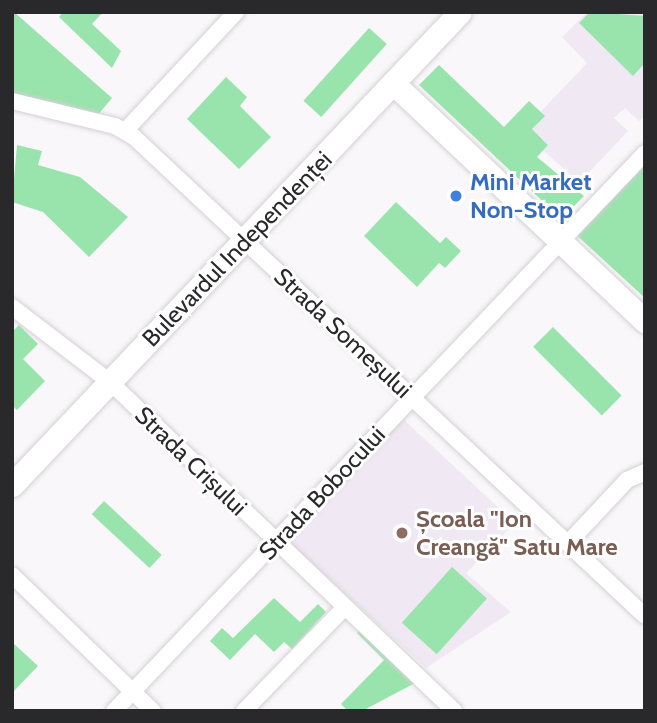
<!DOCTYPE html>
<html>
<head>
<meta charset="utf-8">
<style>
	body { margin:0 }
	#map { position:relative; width:657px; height:723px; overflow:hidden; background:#faf7fb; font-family:Cabin,sans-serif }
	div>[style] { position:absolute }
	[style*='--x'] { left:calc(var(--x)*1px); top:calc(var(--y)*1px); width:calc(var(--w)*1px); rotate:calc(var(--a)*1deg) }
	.built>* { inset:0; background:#f0e8f2 }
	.green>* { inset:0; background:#99e4ac; transform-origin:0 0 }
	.roads { filter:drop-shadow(0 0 2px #d3d0d4) drop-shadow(0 0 2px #d3d0d4) }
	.street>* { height:16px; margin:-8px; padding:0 8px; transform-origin:8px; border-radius:8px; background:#fff }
	.secondary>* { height:23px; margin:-11.5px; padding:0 11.5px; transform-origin:11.5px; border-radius:11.5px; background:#fff }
	.dots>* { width:19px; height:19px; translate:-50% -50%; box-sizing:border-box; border:4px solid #fff; border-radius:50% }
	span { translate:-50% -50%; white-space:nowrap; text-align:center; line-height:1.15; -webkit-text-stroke:6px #fff; paint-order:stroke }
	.shop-label { font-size:24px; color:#366cbe; font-weight:700 }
	.left { translate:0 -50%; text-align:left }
	.street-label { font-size:24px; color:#29282a }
	.education-label { font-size:24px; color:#785e54; font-weight:700 }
	.frame { position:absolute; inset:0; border:14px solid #29282a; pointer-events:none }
</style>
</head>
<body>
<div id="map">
	<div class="built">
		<i style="clip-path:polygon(587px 12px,645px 12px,645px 116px,639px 121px,625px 108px,614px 118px,628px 131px,579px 183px,543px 150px,548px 144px,528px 125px,587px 63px,562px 37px)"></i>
		<i style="clip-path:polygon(403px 419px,515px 523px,466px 573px,511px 612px,426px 668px,290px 543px)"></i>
	</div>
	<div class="green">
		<i style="clip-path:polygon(14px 12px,112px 98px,97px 116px,12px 94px)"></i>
		<i style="clip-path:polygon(63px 12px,103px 12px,92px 24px,121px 51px,112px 68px,59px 17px)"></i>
		<i style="clip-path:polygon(590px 12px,645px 16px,645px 63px,633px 76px,579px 23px)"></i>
		<i style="left:369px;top:28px;width:24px;height:98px;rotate:42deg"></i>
		<i style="clip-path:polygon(439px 65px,504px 127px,529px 101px,545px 116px,532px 129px,548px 145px,537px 157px,584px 196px,570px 210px,553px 211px,419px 85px)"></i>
		<i style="clip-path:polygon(226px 77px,247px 97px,240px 106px,271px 137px,239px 169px,187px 119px)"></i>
		<i style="clip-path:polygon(17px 145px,42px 151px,38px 165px,80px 177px,128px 217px,89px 257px,43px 212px,12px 202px)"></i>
		<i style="clip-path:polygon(645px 153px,645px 298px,571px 230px)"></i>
		<i style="clip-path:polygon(396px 202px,440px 243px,446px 237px,461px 251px,445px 268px,439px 263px,417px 287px,364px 236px)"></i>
		<i style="clip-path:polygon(19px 325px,38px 344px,23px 359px,45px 381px,17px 410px,12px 405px,12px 332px)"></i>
		<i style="left:553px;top:327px;width:97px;height:28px;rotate:45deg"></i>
		<i style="left:104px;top:501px;width:79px;height:18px;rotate:43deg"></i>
		<i style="left:452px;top:567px;width:47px;height:75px;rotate:42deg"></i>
		<i style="clip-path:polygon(274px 598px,300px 622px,318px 604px,326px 612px,292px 649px,284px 642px,274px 652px,255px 634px,230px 660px,210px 641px,222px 628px,233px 638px)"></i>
		<i style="clip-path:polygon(363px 626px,417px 682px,362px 711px,347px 710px,341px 704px,384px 660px,357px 633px)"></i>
		<i style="clip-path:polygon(12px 642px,38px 666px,12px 693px)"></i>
	</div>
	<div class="roads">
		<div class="street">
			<i style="--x:12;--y:101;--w:106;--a:13.6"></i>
			<i style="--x:115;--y:126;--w:22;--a:30"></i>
			<i style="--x:134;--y:137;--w:700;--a:43.15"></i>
			<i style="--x:125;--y:131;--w:163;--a:-47"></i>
			<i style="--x:12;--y:307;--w:123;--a:37.4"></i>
			<i style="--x:110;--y:382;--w:476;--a:43.7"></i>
			<i style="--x:569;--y:542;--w:85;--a:-46.9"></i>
			<i style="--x:627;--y:480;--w:20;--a:-24"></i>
			<i style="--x:12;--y:575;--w:196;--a:44"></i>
			<i style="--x:114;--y:711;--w:770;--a:-46.42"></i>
			<i style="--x:244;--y:711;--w:144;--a:-45.8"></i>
		</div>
		<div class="secondary">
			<i style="--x:393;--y:83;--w:347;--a:43.4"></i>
			<i style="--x:12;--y:485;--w:651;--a:-46.55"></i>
		</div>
	</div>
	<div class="dots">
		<i style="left:456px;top:196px;background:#3f7fe0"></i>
		<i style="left:402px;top:533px;background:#8d6e63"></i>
	</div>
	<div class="shop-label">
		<span class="left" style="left:470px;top:196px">Mini Market<br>Non-Stop</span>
	</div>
	<div class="street-label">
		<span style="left:237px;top:249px;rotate:-46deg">Bulevardul Independenței</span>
		<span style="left:343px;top:333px;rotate:43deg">Strada Someșului</span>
		<span style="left:191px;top:461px;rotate:44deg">Strada Crișului</span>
		<span style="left:322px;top:493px;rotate:-47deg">Strada Bobocului</span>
	</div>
	<div class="education-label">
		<span class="left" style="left:416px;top:533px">Școala "Ion<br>Creangă" Satu Mare</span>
	</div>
	<div class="frame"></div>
</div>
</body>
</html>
